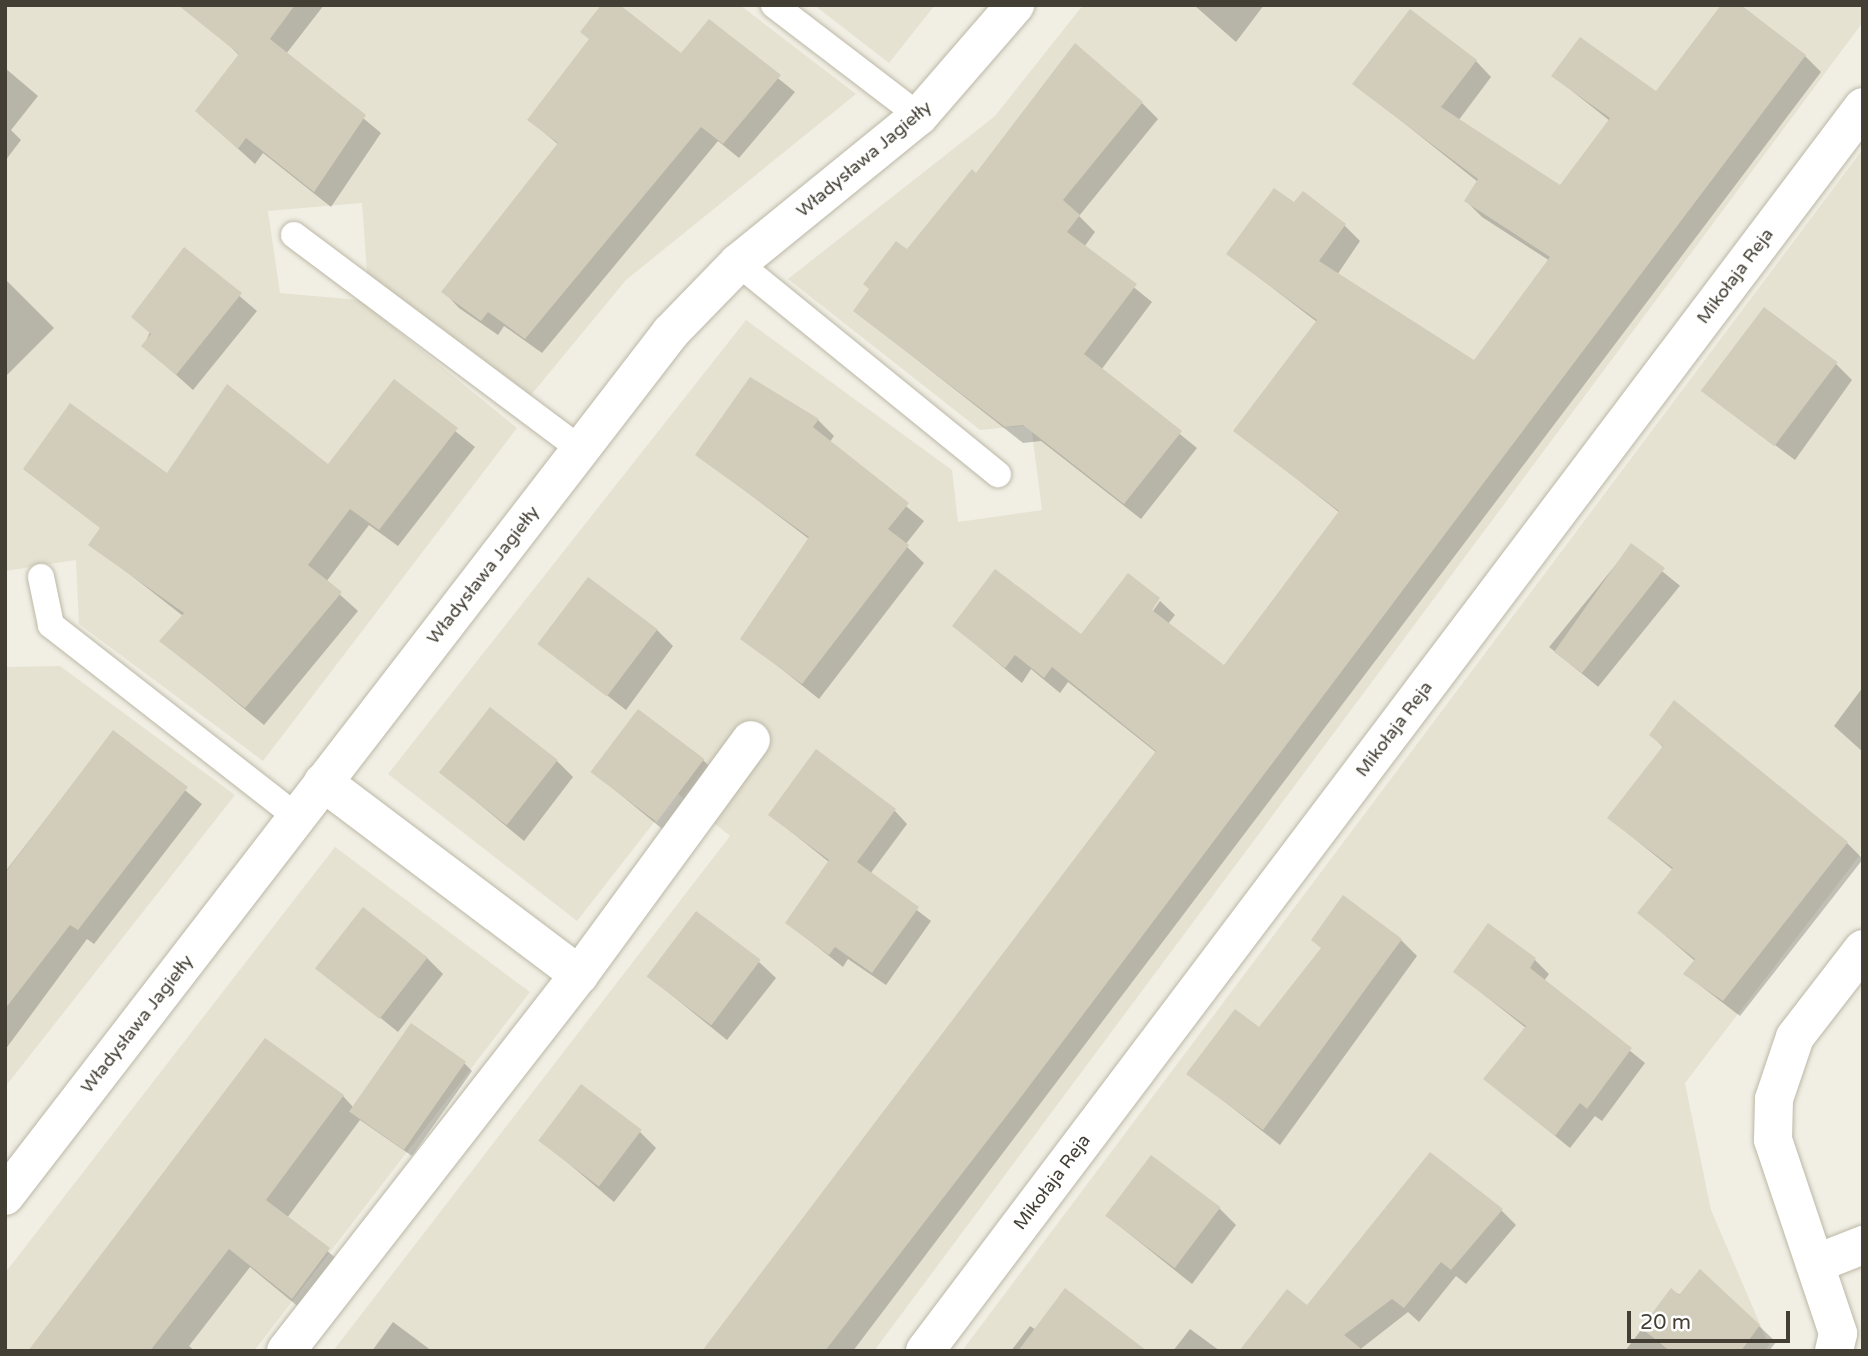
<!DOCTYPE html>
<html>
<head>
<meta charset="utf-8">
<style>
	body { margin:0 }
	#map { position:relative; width:1868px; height:1356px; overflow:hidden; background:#f1efe4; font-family:"Varela Round",sans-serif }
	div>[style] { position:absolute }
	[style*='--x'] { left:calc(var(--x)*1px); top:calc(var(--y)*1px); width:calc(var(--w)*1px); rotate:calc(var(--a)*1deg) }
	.residential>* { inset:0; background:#e5e2d2 }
	.shadow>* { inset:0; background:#0003; transform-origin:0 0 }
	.building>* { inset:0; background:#d2ccba; transform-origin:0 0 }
	.roads { filter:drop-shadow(0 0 2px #bcb8a7) drop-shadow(0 0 2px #bcb8a7) }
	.service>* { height:26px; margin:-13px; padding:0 13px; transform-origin:13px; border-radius:13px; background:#fff }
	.minor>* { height:38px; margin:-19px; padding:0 19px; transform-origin:19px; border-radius:19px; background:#fff }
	span { translate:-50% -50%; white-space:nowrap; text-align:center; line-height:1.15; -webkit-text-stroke:7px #fff; paint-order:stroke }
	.street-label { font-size:18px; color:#433f34 }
	.frame { position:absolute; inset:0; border:7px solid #433f34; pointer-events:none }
	.scale { position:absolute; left:1627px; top:1311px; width:163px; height:32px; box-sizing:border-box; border:4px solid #433f34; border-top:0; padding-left:9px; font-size:21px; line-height:24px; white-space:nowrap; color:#433f34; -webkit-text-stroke:5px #fff; paint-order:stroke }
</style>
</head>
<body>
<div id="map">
	<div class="residential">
		<i style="clip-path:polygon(5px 5px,740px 5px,856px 94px,626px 280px,531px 395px,367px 273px,362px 203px,268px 211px,280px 293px,360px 300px,517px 428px,263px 761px,79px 624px,76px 560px,5px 571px)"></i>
		<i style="clip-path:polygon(814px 5px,935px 5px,889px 63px)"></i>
		<i style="clip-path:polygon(1083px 5px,1863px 5px,1863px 22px,874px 1351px,333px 1351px,730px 836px,677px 793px,577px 921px,388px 774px,746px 320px,952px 470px,958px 522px,1042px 510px,1031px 425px,980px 430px,788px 279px,995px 116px)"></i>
		<i style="clip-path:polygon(1863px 149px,1863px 851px,1685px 1083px,1711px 1210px,1769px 1345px,1765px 1351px,962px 1351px)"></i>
		<i style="clip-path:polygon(60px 666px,235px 795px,5px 1087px,5px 667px)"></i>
		<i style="clip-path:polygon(335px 847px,530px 992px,254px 1351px,5px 1351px,5px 1273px)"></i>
	</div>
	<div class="shadow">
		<i style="clip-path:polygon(236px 5px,324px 5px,286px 54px,381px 133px,331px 207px,263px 153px,255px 164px,214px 127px,240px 56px,215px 32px)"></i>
		<i style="clip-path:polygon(1194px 5px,1264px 5px,1236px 42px)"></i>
		<i style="clip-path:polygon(709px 22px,795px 92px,739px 158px,718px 141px,542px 353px,504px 326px,498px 335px,459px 308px,444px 292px,559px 145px,529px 120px,682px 55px)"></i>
		<i style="clip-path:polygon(1805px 56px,1821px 72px,853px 1351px,704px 1351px,1157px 753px,1068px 682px,1060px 693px,1031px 669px,1022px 683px,954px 626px,1081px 636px,1157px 599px,1148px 618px,1160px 601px,1175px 615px,1168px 624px,1224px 667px,1340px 513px,1235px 430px,1317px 322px,1228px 254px,1294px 204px,1344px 225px,1360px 241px,1337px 275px,1474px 363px,1550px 261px,1482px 217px,1466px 201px,1478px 182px,1355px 84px,1476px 61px,1491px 77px,1458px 121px,1560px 188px,1610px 121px,1553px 76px,1656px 93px)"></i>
		<i style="clip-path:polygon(5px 68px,38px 96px,11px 130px,21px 140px,5px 161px)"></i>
		<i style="clip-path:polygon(1142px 103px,1158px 119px,1079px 216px,1095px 232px,1084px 247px,1152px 302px,1101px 370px,1197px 448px,1141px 519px,1041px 441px,1023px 443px,855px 311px,977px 176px)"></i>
		<i style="clip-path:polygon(185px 249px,257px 311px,193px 390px,144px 346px)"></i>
		<i style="clip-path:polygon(5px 279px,54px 328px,5px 377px)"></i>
		<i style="clip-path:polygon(1836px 364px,1852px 380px,1795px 460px,1705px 392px)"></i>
		<i style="clip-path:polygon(394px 382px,475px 447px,398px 546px,369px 525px,326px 582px,358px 611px,264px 725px,162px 641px,183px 616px,109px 558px,167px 475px,328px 467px)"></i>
		<i style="clip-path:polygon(818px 420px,834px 436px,829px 443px,924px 521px,905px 545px,924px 563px,819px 699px,743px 638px,809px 539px,698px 455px)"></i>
		<i style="left:1631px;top:546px;width:63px;height:130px;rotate:39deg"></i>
		<i style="clip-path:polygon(657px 630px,673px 646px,626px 710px,541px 644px)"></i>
		<i style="clip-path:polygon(1863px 687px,1863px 752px,1834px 726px)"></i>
		<i style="clip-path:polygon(113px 732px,202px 804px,94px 944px,87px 939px,5px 1050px,5px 872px)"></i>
		<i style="clip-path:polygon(1651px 735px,1847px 843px,1863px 859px,1740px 1016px,1685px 974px,1695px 961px,1639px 913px,1673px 870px,1609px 818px,1664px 748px)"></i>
		<i style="clip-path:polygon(703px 760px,719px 776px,672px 837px,593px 772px)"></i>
		<i style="clip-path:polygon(557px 761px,573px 777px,524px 841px,442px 773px)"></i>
		<i style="clip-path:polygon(895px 811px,907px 824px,870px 874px,931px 921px,886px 985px,848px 959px,843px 967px,787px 923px,829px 862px,770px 815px)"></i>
		<i style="clip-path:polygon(1488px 926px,1535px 960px,1549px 974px,1544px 981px,1645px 1063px,1602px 1121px,1595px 1116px,1570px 1148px,1485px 1079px,1526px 1028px,1455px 972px)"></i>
		<i style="clip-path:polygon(1401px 940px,1417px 956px,1280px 1145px,1189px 1074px)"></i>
		<i style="clip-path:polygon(427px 958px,443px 974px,398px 1032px,317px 967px)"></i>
		<i style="clip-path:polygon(759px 962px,776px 978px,727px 1040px,648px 976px)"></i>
		<i style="clip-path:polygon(464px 1063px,472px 1071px,412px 1156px,360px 1120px,287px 1218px,349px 1269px,312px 1318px,250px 1267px,189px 1346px,195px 1351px,32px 1351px,343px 1096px,353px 1107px)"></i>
		<i style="clip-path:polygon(640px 1132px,656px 1148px,614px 1202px,541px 1140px)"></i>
		<i style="clip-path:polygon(1219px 1208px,1236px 1225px,1192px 1284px,1107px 1216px)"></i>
		<i style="clip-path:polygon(1501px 1210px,1516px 1225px,1466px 1284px,1456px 1276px,1419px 1322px,1408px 1312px,1358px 1351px,1307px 1308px)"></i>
		<i style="clip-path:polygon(1671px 1291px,1759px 1326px,1776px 1342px,1769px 1351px,1625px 1351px)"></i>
		<i style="clip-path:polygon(393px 1322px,432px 1351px,372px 1351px)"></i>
		<i style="clip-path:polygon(1030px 1326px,1036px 1330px,1143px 1351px,1011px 1351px)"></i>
		<i style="clip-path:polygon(1190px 1329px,1220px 1351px,1173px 1351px)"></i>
	</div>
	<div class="building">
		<i style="clip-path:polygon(178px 5px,295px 5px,270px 39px,366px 115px,314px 192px,246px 138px,238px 149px,195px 111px,239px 54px)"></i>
		<i style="clip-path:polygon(601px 5px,620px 5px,681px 53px,709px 19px,781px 75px,723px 144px,701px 127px,525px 339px,488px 312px,481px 321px,441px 292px,558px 143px,527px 120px,589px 39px,580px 32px)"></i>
		<i style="clip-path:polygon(1721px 5px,1741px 5px,1806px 55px,1021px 1097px,825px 1351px,702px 1351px,1156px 751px,1052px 667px,1044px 678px,1015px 655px,1005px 668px,952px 626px,995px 569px,1081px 634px,1128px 573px,1160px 598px,1152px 610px,1224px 665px,1339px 511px,1233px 431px,1317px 320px,1226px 254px,1274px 188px,1294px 202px,1303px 191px,1346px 224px,1319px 261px,1474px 360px,1550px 257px,1464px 201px,1478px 179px,1352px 84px,1410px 9px,1477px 60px,1441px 107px,1560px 185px,1610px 118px,1551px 76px,1580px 37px,1656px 91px)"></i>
		<i style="clip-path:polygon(1075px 43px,1143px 102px,1063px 200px,1080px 215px,1067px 232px,1137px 284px,1084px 354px,1182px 431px,1124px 504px,1023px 425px,1005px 427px,853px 311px,869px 289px,863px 284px,896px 241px,907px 249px,972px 169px,976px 173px)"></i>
		<i style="clip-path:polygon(184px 247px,242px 293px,176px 375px,141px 346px,151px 334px,131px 317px)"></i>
		<i style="left:1764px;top:307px;width:92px;height:105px;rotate:37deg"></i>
		<i style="clip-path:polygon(750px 377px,819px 419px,813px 427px,909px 503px,888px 529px,909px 545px,802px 684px,740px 639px,809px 537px,695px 455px)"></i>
		<i style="clip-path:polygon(394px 379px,458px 428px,379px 530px,350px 509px,308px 565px,342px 592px,245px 708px,159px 641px,184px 613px,88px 545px,100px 528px,23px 469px,70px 403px,167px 473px,227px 384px,328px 464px)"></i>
		<i style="clip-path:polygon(1631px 543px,1665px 568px,1582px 673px,1554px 652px)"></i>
		<i style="left:588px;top:577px;width:87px;height:84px;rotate:37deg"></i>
		<i style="clip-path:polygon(1674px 700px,1848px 842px,1723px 1001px,1683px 974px,1695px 959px,1637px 913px,1673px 868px,1607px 818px,1663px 746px,1649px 735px)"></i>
		<i style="left:490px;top:707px;width:86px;height:83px;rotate:38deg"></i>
		<i style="left:638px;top:709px;width:83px;height:79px;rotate:37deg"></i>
		<i style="clip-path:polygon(113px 730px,188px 787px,78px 930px,70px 925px,5px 1009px,5px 873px)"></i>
		<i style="clip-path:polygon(816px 749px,896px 809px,857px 862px,919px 907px,872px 973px,835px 947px,829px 955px,785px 923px,829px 860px,768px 815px)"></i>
		<i style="clip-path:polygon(1343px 895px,1402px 939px,1263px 1130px,1186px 1074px,1235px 1009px,1259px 1027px,1321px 948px,1311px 940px)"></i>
		<i style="left:363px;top:907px;width:82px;height:78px;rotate:38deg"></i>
		<i style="left:696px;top:911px;width:81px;height:82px;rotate:37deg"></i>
		<i style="clip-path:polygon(1488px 923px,1536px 958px,1530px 968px,1632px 1048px,1587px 1109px,1580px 1103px,1555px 1136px,1483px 1079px,1526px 1026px,1453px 972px)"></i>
		<i style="left:411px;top:1023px;width:67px;height:108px;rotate:35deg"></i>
		<i style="clip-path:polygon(265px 1038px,344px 1095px,266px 1200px,330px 1248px,292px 1299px,229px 1249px,150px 1351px,28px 1351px)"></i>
		<i style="left:581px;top:1084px;width:76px;height:71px;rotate:37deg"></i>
		<i style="clip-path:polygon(1430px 1152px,1503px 1209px,1451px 1270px,1441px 1262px,1404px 1308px,1392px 1299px,1344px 1335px,1364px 1351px,1239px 1351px,1287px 1289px,1307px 1305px)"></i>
		<i style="left:1151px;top:1155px;width:87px;height:76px;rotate:37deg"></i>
		<i style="clip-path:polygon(1700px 1269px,1760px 1325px,1741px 1351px,1670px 1351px,1641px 1328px,1671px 1288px,1679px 1295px)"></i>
		<i style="clip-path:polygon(1065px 1288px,1147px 1351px,1018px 1351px)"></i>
	</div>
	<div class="roads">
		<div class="service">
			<i style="--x:774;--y:5;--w:183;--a:37.4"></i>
			<i style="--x:294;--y:235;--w:357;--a:36.8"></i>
			<i style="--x:738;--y:263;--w:335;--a:39.1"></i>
			<i style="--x:41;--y:577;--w:49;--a:78.2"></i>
			<i style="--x:51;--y:625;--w:312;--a:38"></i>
		</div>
		<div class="minor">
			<i style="--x:323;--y:782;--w:321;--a:37"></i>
			<i style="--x:5;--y:1196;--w:1091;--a:-52.37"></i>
			<i style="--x:671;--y:332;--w:96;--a:-45.8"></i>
			<i style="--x:738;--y:263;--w:233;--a:-39.1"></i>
			<i style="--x:919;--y:116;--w:147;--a:-49.1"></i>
			<i style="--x:1815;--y:1264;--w:52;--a:-21.6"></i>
			<i style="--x:286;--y:1351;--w:477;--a:-52.1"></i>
			<i style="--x:579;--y:975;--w:291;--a:-53.8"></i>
			<i style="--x:925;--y:1351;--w:1558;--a:-52.98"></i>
			<i style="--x:1834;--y:1351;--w:18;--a:-77"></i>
			<i style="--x:1838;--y:1333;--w:204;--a:-108.6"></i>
			<i style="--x:1773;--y:1140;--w:41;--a:-88.6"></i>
			<i style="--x:1774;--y:1099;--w:65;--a:-71.3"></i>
			<i style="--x:1795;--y:1037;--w:111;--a:-52.3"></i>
		</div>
	</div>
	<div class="street-label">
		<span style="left:864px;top:159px;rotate:-40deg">Władysława Jagiełły</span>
		<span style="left:1735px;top:276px;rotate:-53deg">Mikołaja Reja</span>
		<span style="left:483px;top:575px;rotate:-52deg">Władysława Jagiełły</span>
		<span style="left:1394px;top:729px;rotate:-53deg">Mikołaja Reja</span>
		<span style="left:137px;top:1024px;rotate:-52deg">Władysława Jagiełły</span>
		<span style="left:1052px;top:1182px;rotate:-53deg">Mikołaja Reja</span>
	</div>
	<div class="frame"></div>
	<div class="scale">20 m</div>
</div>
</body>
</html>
